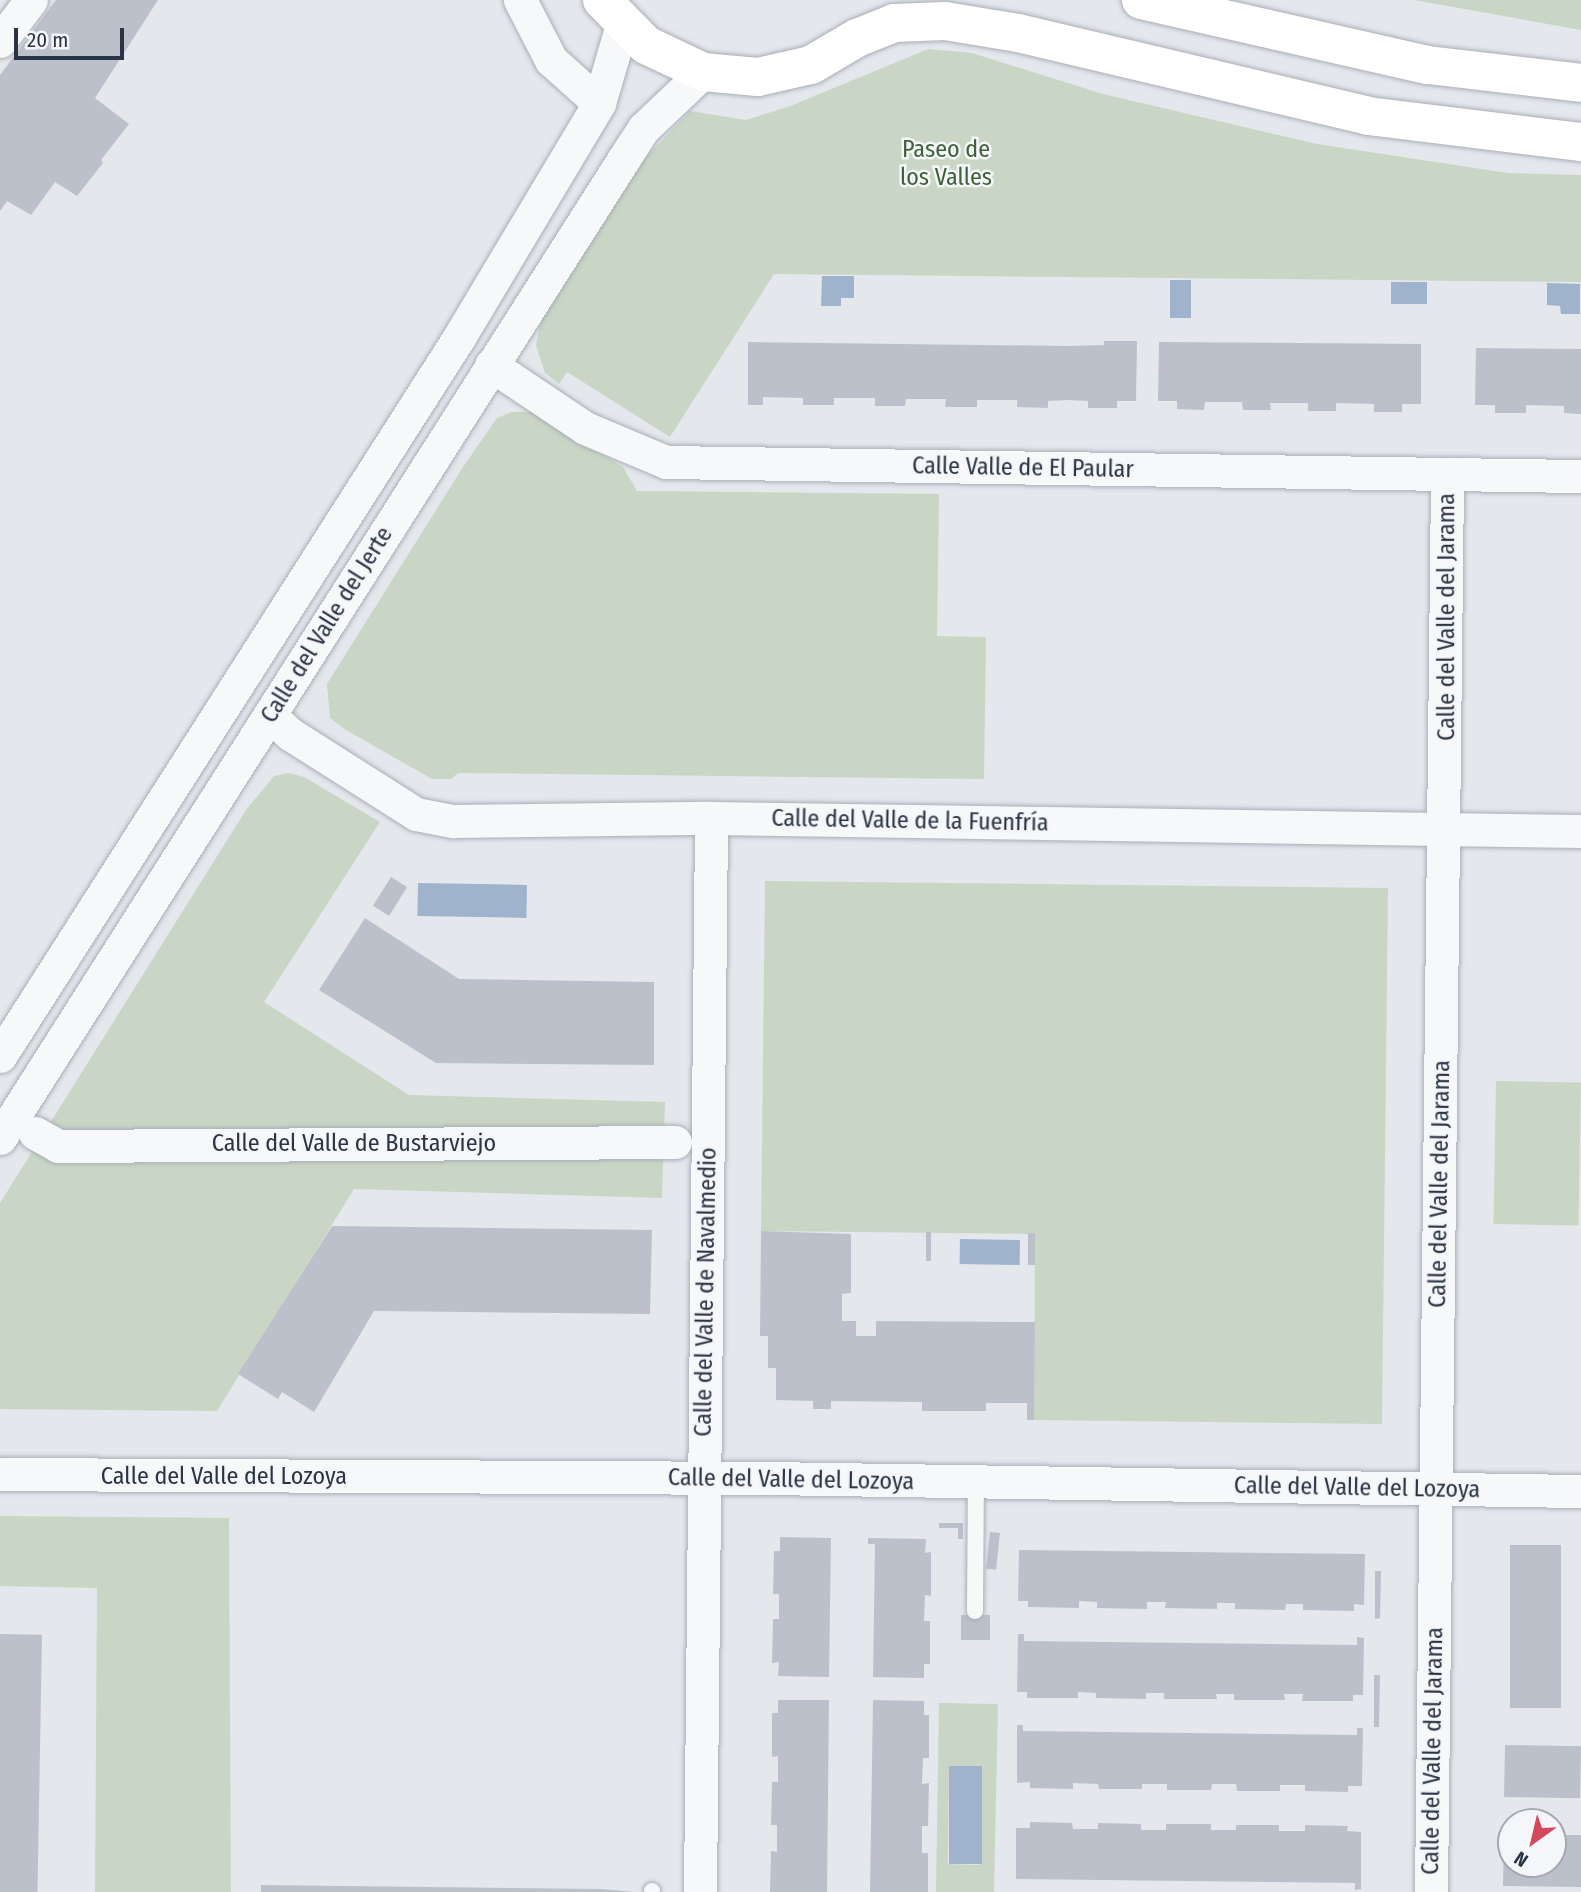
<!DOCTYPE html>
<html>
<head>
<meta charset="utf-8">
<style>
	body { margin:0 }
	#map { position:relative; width:1581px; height:1892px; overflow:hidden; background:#e4e7ec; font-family:"Fira Sans Condensed",sans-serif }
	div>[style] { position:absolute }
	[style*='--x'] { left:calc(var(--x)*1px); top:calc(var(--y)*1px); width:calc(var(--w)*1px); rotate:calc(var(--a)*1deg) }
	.green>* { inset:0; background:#c9d6c5; transform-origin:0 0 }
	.water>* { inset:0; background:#9fb4cc; transform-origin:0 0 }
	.building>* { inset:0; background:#bbc0ca; transform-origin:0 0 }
	.roads { filter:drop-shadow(0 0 2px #a9aeb7) drop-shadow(0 0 2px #a9aeb7) }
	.lane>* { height:16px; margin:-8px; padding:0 8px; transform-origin:8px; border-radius:8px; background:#f7f8fa }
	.street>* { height:33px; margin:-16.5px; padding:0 16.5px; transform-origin:16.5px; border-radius:16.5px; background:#f7f8fa }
	.secondary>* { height:38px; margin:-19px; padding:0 19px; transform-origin:19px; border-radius:19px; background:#fff }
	span { translate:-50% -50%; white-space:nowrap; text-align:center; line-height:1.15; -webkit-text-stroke:5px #f4f6f9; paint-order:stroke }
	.park-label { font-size:24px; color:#3f6138 }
	.street-label { font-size:24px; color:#2b3445 }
	.north { position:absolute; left:1497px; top:1808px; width:70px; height:70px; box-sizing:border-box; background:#f4f6f9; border:2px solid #a4a8b1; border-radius:50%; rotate:214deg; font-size:19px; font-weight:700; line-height:28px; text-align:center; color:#2b3445 }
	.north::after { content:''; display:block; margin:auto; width:24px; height:32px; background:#d1495b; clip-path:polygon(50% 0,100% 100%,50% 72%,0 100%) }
	.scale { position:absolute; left:14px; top:28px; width:110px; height:32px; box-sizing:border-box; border:4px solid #2b3445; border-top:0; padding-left:9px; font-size:21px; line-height:24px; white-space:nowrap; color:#2b3445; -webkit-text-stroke:5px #f4f6f9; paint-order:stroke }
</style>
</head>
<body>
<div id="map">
	<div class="green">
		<i style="clip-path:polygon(1414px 0,1581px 0,1581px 30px)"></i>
		<i style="clip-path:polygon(928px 49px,972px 53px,1103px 94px,1317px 144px,1508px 173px,1581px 175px,1581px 282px,774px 274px,670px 437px,567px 372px,559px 384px,545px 373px,536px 345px,541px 319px,642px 161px,690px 111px,746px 120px,793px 105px)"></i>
		<i style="clip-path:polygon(511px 412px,531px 412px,623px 467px,637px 491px,939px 494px,937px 636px,986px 637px,984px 779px,458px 773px,451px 779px,432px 779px,346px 730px,330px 718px,327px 684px,463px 467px,497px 418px)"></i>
		<i style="clip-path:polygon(289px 773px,304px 777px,380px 822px,264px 1002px,409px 1095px,665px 1102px,662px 1198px,354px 1189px,217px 1411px,0 1409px,0 1203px,246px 810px,274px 776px)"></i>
		<i style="clip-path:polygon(765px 881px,1388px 888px,1382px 1424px,1034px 1420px,1035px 1234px,761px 1231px)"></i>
		<i style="left:1496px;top:1081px;width:85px;height:143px;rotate:1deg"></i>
		<i style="clip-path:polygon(0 1516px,229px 1518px,231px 1892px,95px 1892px,97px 1588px,0 1586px)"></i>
		<i style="clip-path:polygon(evenodd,939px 1703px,998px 1704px,994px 1892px,936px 1892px,939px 1703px,949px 1767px,982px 1767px,980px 1865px,948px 1864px,949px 1767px)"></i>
	</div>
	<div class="water">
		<i style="clip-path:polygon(822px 276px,854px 276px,854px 298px,841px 298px,841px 306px,821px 306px)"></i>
		<i style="left:1170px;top:280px;width:21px;height:38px"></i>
		<i style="left:1391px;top:282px;width:36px;height:22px"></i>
		<i style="clip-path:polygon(1547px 283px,1580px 284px,1580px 314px,1561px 314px,1560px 306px,1547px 305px)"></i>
		<i style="left:418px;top:883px;width:109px;height:33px;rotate:1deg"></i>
		<i style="left:960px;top:1239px;width:60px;height:25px;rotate:1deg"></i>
		<i style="left:949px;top:1766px;width:33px;height:98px"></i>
	</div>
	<div class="building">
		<i style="clip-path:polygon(56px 0,158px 0,95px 98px,129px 124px,101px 160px,103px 163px,77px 196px,55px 182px,31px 215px,7px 201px,0 211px,0 75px)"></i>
		<i style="clip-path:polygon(1104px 341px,1137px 341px,1136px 401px,1117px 401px,1117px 408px,1088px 408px,1088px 401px,1068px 400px,1048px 401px,1048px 408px,1017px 407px,1017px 400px,977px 400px,977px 407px,945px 407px,946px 399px,906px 399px,905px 406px,875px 406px,875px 398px,834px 398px,834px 405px,803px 405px,803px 398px,763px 397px,763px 405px,748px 405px,748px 342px,1068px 346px,1104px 345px)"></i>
		<i style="clip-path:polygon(1159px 342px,1421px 344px,1421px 404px,1402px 404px,1402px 412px,1374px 412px,1374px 404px,1336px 403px,1336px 411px,1308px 411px,1308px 403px,1270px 403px,1271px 410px,1243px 410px,1242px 402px,1205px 402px,1204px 410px,1177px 409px,1177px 401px,1158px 401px)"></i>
		<i style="clip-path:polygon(1476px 348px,1581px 349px,1581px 414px,1564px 413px,1564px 406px,1526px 405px,1526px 413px,1495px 413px,1495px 405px,1475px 405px)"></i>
		<i style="left:391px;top:877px;width:19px;height:34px;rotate:32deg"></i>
		<i style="clip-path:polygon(365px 918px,459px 979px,654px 982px,654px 1065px,436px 1063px,319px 990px)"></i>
		<i style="clip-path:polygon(332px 1226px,652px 1230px,650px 1314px,374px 1311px,314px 1412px,282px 1392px,278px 1399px,238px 1374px)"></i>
		<i style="clip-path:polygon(761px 1231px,851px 1234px,851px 1293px,842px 1294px,842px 1321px,856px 1321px,856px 1336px,876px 1336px,876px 1321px,1035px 1322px,1034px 1420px,1027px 1420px,1027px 1403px,986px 1403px,986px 1411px,922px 1411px,922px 1402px,831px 1401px,831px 1409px,813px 1409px,813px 1401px,776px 1400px,776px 1368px,768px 1368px,768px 1336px,760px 1336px)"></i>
		<i style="left:931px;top:1232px;width:29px;height:5px;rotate:90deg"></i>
		<i style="left:1028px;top:1233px;width:7px;height:32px"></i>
		<i style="clip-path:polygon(939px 1523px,963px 1523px,963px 1539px,958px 1539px,958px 1528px,939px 1528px)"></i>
		<i style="left:990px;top:1532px;width:10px;height:37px;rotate:6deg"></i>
		<i style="clip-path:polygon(780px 1537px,831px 1538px,829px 1677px,778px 1676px,779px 1662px,772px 1663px,773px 1619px,779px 1619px,779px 1594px,773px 1594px,774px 1551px,780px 1551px)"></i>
		<i style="clip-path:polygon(868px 1538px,926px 1539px,925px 1553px,931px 1552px,931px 1596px,925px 1595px,924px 1621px,930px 1621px,930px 1664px,924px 1664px,924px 1678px,873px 1677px,875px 1544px,868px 1544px)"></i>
		<i style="left:1510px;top:1545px;width:51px;height:163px"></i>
		<i style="clip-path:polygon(1019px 1550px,1365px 1554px,1364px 1605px,1354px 1604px,1354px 1611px,1303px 1610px,1303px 1604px,1286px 1604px,1285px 1610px,1235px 1609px,1235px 1603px,1217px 1603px,1217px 1609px,1165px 1608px,1166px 1602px,1147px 1602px,1147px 1609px,1097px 1608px,1097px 1602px,1079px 1601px,1079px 1608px,1028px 1607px,1028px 1601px,1018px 1601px)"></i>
		<i style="clip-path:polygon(1375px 1571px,1381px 1571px,1380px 1618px,1375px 1619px)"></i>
		<i style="left:961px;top:1615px;width:29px;height:25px"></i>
		<i style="left:0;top:1634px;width:42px;height:258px;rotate:1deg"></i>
		<i style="clip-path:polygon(1018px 1634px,1024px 1634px,1024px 1641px,1357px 1645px,1357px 1637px,1364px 1638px,1363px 1695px,1353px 1695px,1353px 1701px,1302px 1701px,1303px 1694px,1284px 1694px,1285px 1700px,1234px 1700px,1234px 1694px,1216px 1694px,1217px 1699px,1164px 1699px,1164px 1693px,1146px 1693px,1146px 1699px,1096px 1698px,1096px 1693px,1078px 1692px,1078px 1698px,1027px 1698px,1027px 1692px,1017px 1692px)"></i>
		<i style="clip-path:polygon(1374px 1675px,1380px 1675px,1379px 1727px,1374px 1727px)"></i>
		<i style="clip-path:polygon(778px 1700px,829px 1700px,827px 1892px,770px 1892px,771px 1851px,777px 1852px,777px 1825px,771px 1825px,772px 1782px,778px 1782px,778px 1756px,772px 1757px,772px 1713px,778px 1713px)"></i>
		<i style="clip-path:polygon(873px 1700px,924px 1701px,924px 1715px,929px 1715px,929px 1758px,923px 1758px,922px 1784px,929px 1783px,928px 1826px,922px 1826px,922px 1853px,928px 1853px,928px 1892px,870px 1892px)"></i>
		<i style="clip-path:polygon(1017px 1725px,1023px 1725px,1023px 1731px,1357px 1735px,1357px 1728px,1363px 1728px,1362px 1786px,1348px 1786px,1348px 1792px,1305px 1791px,1305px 1785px,1280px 1785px,1280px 1791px,1237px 1791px,1236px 1784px,1212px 1784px,1211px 1790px,1167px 1790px,1167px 1784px,1142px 1784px,1142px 1789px,1099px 1789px,1098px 1784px,1073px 1783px,1073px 1789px,1030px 1788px,1030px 1782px,1017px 1783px)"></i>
		<i style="left:1505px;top:1745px;width:76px;height:52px;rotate:1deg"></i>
		<i style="clip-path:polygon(1030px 1822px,1072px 1823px,1073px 1829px,1098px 1829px,1098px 1823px,1141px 1824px,1141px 1830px,1166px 1830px,1166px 1824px,1211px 1824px,1211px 1830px,1236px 1830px,1236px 1825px,1279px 1825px,1279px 1831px,1305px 1831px,1305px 1825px,1348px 1826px,1347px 1831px,1361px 1832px,1361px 1889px,1355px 1890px,1355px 1883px,1016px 1879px,1016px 1828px,1030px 1828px)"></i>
		<i style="clip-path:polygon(1504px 1834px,1511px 1835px,1511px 1864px,1553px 1864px,1553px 1835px,1581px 1835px,1581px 1887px,1503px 1886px)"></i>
		<i style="clip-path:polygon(261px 1885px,601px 1889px,635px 1892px,261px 1892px)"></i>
	</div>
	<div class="roads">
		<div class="lane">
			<i style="--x:975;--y:1611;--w:129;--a:-89.6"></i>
			<i style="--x:652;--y:1891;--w:1;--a:90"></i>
		</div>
		<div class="street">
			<i style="--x:520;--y:0;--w:68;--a:62.7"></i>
			<i style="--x:551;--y:60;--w:64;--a:41.9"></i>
			<i style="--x:0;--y:41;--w:51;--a:-52.9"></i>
			<i style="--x:491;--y:365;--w:113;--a:33.8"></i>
			<i style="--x:585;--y:428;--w:88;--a:22.8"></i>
			<i style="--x:666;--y:462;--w:915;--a:0.88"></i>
			<i style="--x:270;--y:715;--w:28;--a:44"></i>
			<i style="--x:290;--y:734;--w:149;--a:32.4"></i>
			<i style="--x:416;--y:814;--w:38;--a:11"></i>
			<i style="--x:453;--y:821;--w:258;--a:-0.7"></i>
			<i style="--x:711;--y:818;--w:870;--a:0.86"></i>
			<i style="--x:0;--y:1056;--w:851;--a:-57.43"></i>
			<i style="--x:458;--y:339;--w:275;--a:-59.1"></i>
			<i style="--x:599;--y:103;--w:81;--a:-73.6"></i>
			<i style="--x:35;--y:1133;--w:26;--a:29"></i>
			<i style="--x:58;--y:1146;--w:617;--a:-0.37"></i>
			<i style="--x:0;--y:1138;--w:1160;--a:-57.5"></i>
			<i style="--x:623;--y:160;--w:38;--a:-57"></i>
			<i style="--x:644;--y:128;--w:81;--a:-43.5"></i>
			<i style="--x:0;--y:1474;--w:768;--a:0.3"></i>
			<i style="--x:768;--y:1478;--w:813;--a:0.92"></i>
			<i style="--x:700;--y:1892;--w:1074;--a:-89.41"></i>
			<i style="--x:1431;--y:1892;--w:1417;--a:-89.35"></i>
		</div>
		<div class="secondary">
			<i style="--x:602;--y:0;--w:63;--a:45.6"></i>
			<i style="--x:646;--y:45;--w:63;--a:25.3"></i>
			<i style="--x:703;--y:72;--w:55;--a:5.2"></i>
			<i style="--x:758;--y:77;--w:54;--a:-12.8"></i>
			<i style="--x:811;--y:65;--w:53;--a:-30.4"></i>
			<i style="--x:857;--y:38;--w:40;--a:-22"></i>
			<i style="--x:894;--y:23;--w:51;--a:-2.2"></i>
			<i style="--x:945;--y:21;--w:74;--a:9.3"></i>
			<i style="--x:1018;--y:33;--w:360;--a:13.3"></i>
			<i style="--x:1368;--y:116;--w:215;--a:7"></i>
			<i style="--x:1141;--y:0;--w:294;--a:12.8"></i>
			<i style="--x:1428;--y:65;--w:154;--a:6.7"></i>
		</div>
	</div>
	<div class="park-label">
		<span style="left:946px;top:164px">Paseo de<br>los Valles</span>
	</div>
	<div class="street-label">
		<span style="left:1023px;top:468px;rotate:1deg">Calle Valle de El Paular</span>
		<span style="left:1447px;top:617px;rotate:-90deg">Calle del Valle del Jarama</span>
		<span style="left:327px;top:625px;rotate:-58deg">Calle del Valle del Jerte</span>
		<span style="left:910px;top:821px;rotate:1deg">Calle del Valle de la Fuenfría</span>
		<span style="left:354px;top:1144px">Calle del Valle de Bustarviejo</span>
		<span style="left:1440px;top:1184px;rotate:-89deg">Calle del Valle del Jarama</span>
		<span style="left:706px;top:1292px;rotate:-89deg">Calle del Valle de Navalmedio</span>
		<span style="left:224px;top:1477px">Calle del Valle del Lozoya</span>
		<span style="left:791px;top:1480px;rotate:1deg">Calle del Valle del Lozoya</span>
		<span style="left:1357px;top:1488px;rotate:1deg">Calle del Valle del Lozoya</span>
		<span style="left:1433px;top:1751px;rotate:-89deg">Calle del Valle del Jarama</span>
	</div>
	<div class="north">N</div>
	<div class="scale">20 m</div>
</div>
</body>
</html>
